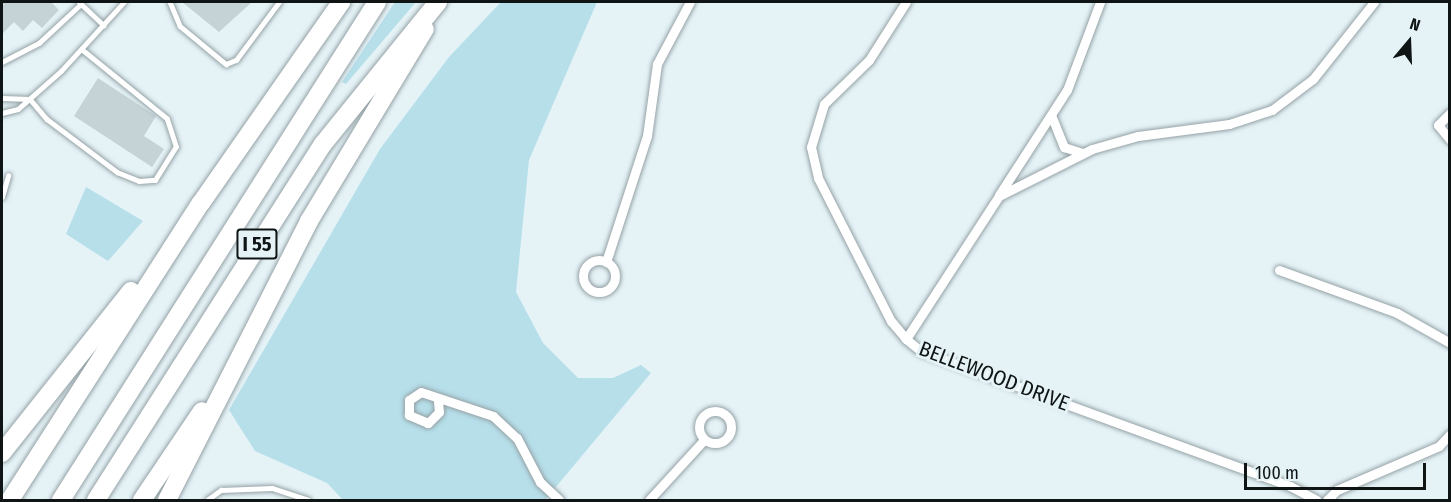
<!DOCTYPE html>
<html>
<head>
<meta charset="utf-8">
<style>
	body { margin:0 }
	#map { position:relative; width:1451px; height:502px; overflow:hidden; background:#e5f3f7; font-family:"Fira Sans Condensed",sans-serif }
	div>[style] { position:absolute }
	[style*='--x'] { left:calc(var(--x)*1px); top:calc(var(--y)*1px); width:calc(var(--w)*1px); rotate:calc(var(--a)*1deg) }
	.green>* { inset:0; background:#b6dfea }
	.building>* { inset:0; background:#c5d2d6 }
	.roads { filter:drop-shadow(0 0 2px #95a2a6) drop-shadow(0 0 2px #95a2a6) }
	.lane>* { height:4.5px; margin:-2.25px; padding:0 2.25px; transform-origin:2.25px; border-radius:2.25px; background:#fff }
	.street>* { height:9px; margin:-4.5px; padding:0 4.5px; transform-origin:4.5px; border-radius:4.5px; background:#fff }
	.street>.ring { margin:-4.5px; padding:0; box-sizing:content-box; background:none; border:9px solid #fff; border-radius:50% }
	.highway>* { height:18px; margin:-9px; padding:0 9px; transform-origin:9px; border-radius:9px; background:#fff }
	span { translate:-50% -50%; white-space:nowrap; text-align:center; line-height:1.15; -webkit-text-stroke:6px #e5f3f7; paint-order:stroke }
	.shield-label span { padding:2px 4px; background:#e5f3f7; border:2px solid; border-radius:4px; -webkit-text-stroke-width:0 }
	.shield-label { font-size:20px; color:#0f1415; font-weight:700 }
	.street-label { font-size:21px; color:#0f1415 }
	.frame { position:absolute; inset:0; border:3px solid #0f1415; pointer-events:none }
	.north { position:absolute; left:1379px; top:12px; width:60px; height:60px; -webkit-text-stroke:4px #e5f3f7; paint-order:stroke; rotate:19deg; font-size:16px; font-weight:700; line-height:24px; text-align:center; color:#0f1415 }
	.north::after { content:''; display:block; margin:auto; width:21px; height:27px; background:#0f1415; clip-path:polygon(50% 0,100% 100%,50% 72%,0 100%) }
	.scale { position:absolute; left:1244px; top:463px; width:182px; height:27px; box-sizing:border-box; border:3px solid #0f1415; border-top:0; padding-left:8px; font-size:18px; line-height:21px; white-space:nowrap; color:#0f1415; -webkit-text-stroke:4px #e5f3f7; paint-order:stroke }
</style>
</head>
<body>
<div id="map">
	<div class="green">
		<i style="clip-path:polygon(395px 2px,416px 2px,346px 84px,342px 82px)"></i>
		<i style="clip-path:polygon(501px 2px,597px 2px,529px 160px,516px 292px,543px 343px,578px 378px,613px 378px,641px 365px,651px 373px,545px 500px,343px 500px,327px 483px,255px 451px,229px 410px,380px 149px,449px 57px)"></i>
		<i style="clip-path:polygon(86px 187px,143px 221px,108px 261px,66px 234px)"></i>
	</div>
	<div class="building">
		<i style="clip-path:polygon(2px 2px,51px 2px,59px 10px,42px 28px,33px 20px,23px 31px,14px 22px,2px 34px)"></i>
		<i style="clip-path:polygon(182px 2px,252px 2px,219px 32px)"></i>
		<i style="clip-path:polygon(98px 78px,156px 116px,144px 136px,164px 149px,152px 167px,74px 116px)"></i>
	</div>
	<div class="roads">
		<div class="lane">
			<i style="--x:79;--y:2;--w:34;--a:43"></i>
			<i style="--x:170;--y:2;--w:26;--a:67"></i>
			<i style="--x:180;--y:26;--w:60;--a:39.6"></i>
			<i style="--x:226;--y:64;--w:11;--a:-22"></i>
			<i style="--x:236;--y:60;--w:72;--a:-53.4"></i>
			<i style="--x:2;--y:62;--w:42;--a:-27.2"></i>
			<i style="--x:39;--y:43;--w:57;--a:-42.9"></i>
			<i style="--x:2;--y:98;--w:28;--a:2"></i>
			<i style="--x:30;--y:99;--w:26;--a:50"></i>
			<i style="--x:47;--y:119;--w:88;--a:37.1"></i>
			<i style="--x:117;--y:172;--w:24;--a:22"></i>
			<i style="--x:139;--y:181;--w:16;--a:-4"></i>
			<i style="--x:155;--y:180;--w:39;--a:-58"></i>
			<i style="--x:176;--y:147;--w:29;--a:-108"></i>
			<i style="--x:167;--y:119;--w:109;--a:-140.9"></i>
			<i style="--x:2;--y:113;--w:16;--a:-14"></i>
			<i style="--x:18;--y:109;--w:57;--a:-41.5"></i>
			<i style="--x:61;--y:71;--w:93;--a:-47.6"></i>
			<i style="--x:2;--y:197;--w:22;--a:-74"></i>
			<i style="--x:207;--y:500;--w:17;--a:-36"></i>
			<i style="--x:221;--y:490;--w:51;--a:-2.2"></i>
			<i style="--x:272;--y:488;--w:38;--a:18"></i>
		</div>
		<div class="street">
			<i style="--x:906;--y:2;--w:69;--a:122.5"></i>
			<i style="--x:869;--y:60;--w:63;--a:135.6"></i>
			<i style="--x:824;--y:104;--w:45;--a:106.8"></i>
			<i style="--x:811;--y:147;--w:32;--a:77"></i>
			<i style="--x:818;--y:178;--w:161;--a:63"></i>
			<i style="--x:891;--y:321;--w:23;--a:50"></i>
			<i style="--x:906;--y:339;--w:19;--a:39"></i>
			<i style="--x:921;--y:351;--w:393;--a:20.1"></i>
			<i style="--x:1290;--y:486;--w:30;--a:28"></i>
			<i style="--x:1450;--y:113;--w:17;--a:135"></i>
			<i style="--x:1438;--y:125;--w:19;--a:51"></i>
			<i style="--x:1051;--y:115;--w:35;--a:68"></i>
			<i style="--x:1064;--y:147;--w:20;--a:18"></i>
			<i style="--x:999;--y:195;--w:125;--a:-57.1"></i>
			<i style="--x:1067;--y:90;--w:94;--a:-69.4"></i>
			<i class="ring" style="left:583px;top:260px;width:23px;height:23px"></i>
			<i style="--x:606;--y:262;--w:133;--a:-72"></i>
			<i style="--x:647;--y:136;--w:73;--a:-82.1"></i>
			<i style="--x:657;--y:64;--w:70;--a:-62"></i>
			<i style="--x:1279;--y:270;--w:126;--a:20"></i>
			<i style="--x:1397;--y:313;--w:61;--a:29.5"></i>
			<i style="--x:906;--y:339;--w:171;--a:-57"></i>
			<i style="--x:999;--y:196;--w:104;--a:-26.8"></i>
			<i style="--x:1092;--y:149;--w:48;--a:-15.8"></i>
			<i style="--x:1138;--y:136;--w:92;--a:-7.5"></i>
			<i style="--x:1229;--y:124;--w:45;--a:-18"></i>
			<i style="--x:1272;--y:110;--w:51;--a:-37.1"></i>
			<i style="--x:1313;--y:79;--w:98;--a:-51.6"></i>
			<i style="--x:438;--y:401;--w:11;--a:85"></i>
			<i style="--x:439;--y:412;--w:16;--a:135"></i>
			<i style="--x:428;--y:423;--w:21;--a:-157"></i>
			<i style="--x:409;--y:415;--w:15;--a:-90"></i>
			<i style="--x:409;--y:400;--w:14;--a:-34"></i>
			<i style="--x:421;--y:392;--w:76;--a:18.4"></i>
			<i style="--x:493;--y:416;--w:33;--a:43"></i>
			<i style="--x:517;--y:438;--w:50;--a:62.4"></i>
			<i style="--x:540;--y:482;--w:26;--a:43"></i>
			<i class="ring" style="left:699px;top:411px;width:23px;height:23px"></i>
			<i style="--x:649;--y:500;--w:81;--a:-47.5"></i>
			<i style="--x:1327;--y:500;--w:14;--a:-45"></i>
			<i style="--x:1337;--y:490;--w:111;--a:-23.3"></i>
			<i style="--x:1439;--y:446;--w:16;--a:-47"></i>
		</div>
		<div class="highway">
			<i style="--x:2;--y:453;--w:207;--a:-51.5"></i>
			<i style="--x:10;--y:500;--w:353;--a:-57.3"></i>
			<i style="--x:201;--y:203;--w:245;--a:-55.1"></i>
			<i style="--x:61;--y:500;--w:590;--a:-57.6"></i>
			<i style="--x:96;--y:500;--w:422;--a:-57.5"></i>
			<i style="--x:323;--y:144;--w:183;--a:-51"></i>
			<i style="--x:142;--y:500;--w:107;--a:-56"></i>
			<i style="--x:167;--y:500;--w:313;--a:-63"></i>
			<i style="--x:309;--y:221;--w:224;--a:-58.9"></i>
		</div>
	</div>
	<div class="shield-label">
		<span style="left:257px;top:244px">I 55</span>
	</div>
	<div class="street-label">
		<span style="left:994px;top:376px;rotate:21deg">BELLEWOOD DRIVE</span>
	</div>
	<div class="frame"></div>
	<div class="north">N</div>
	<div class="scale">100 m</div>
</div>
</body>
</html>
